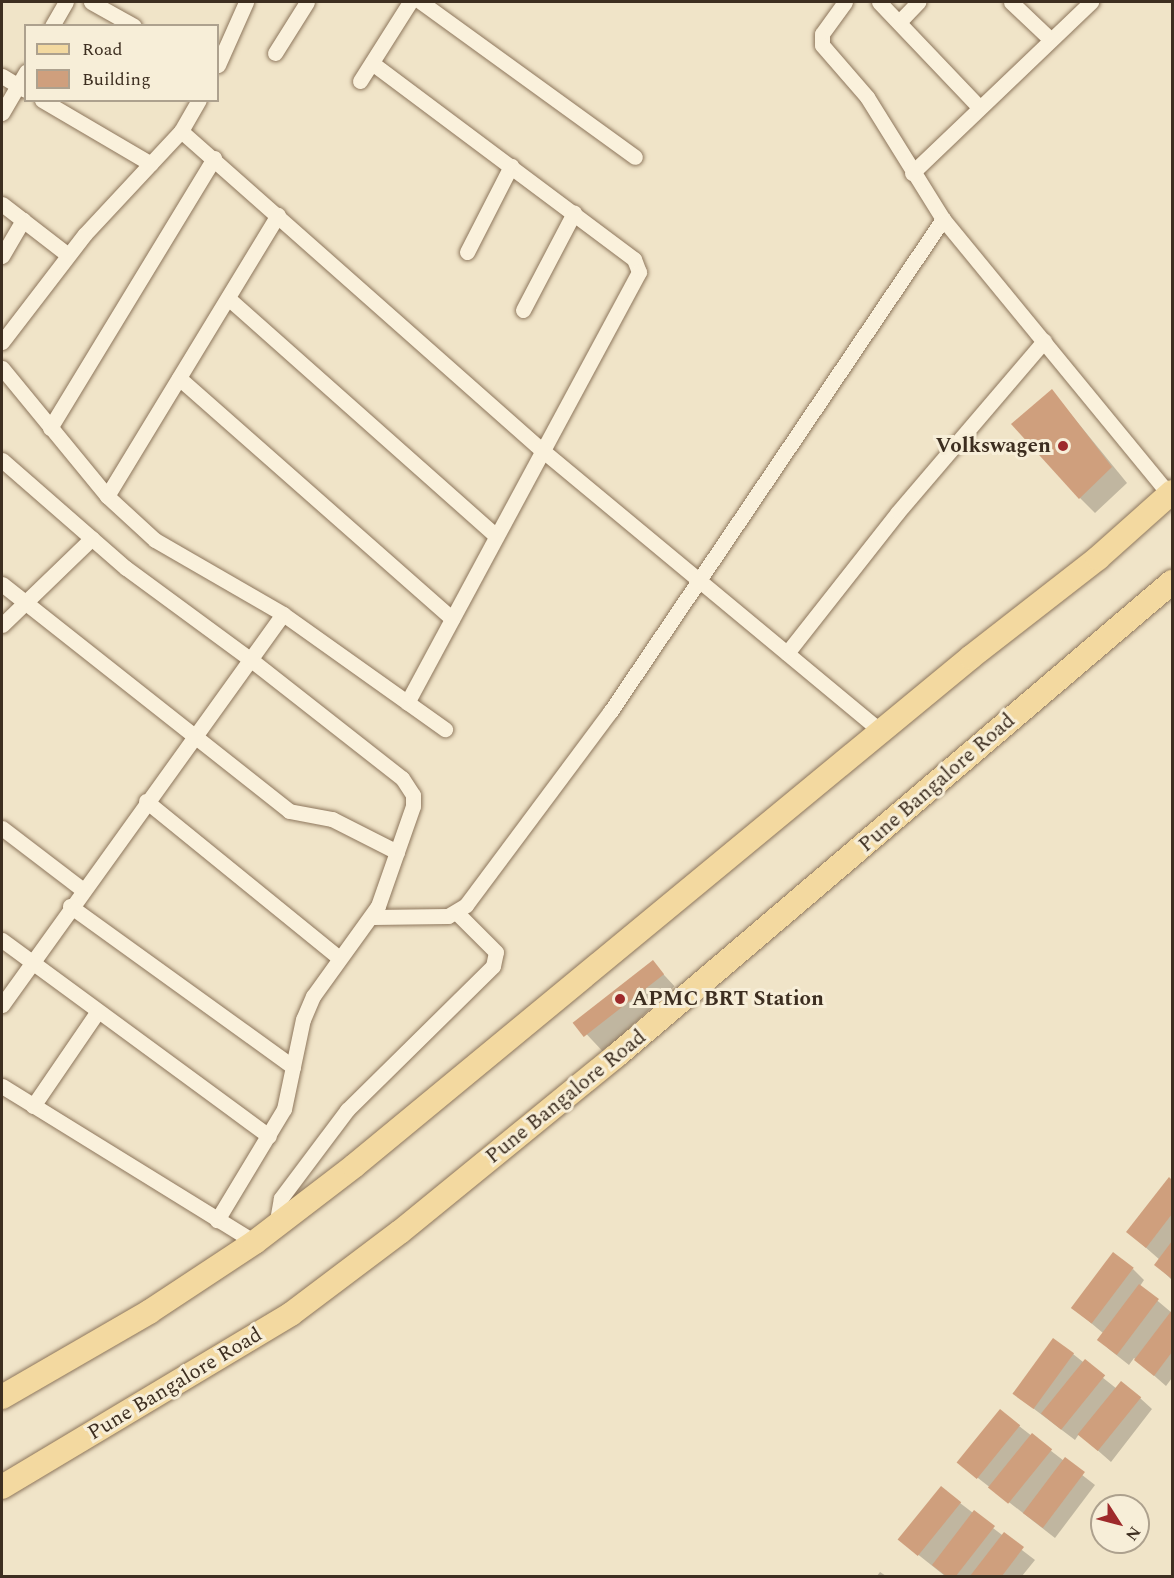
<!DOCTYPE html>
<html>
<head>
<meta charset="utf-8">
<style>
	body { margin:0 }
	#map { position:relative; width:1174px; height:1578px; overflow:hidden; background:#f0e4c8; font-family:Spectral,serif }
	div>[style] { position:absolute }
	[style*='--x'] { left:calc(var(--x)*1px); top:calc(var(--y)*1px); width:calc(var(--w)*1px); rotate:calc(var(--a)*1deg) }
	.shadow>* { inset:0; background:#0003; transform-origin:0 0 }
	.building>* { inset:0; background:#cf9f7d; transform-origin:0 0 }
	.roads { filter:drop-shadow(0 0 2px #8d765c) drop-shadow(0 0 2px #8d765c) }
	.minor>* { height:15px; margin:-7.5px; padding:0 7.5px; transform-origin:7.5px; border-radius:7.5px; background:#faf1dc }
	.primary>* { height:24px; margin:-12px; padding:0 12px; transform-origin:12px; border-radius:12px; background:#f3d9a0 }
	.dots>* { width:16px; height:16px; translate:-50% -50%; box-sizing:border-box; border:3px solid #f7eed8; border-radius:50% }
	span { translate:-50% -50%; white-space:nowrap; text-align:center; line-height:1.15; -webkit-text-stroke:6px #f7eed8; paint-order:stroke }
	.poi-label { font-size:21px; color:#3d2e20; font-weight:700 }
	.right { translate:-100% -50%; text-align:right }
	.left { translate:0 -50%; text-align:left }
	.street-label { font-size:21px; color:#3d2e20 }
	.frame { position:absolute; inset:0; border:3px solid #3d2e20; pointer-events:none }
	.legend { position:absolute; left:24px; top:24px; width:195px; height:78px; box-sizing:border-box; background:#f7eed8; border:2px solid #ada18e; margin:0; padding:8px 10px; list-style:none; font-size:18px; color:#3d2e20 }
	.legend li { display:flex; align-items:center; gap:12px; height:30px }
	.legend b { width:30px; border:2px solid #ada18e }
	.north { position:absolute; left:1090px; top:1494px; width:60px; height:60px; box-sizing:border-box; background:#f7eed8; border:2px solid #ada18e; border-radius:50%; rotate:126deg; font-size:16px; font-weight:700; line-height:24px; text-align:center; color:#3d2e20 }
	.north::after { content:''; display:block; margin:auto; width:21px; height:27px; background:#9e2a2b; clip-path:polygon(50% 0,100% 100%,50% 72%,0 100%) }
</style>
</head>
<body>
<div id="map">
	<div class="shadow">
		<i style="clip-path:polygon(1052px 391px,1127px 483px,1095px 513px,1080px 498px)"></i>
		<i style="left:652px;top:962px;width:33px;height:97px;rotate:47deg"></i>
		<i style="clip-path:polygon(1169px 1179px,1172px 1182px,1172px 1280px,1156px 1265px,1160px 1260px,1128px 1232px)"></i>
		<i style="clip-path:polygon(1133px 1269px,1144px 1280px,1140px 1286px,1172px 1313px,1172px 1378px,1166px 1386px,1134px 1358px,1129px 1365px,1110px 1350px,1098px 1339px,1103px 1333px,1073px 1308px)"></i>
		<i style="clip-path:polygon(1073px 1354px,1117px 1389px,1140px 1398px,1152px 1409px,1111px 1462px,1079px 1434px,1075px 1440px,1013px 1393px)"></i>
		<i style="clip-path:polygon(1019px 1426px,1095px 1485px,1055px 1538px,960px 1464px)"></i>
		<i style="clip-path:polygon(960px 1503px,1035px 1560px,1022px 1576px,945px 1576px,901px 1541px)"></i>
		<i style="clip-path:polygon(880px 1572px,886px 1576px,877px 1576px)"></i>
	</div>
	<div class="building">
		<i style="clip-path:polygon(1052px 389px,1112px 467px,1079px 499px,1011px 424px)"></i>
		<i style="left:653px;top:960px;width:18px;height:102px;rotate:52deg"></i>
		<i style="clip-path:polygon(1169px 1177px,1172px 1180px,1172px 1214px,1146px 1248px,1126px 1232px)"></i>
		<i style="clip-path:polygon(1172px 1241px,1172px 1279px,1154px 1265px)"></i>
		<i style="left:1113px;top:1252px;width:26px;height:70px;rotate:37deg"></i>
		<i style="left:1139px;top:1284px;width:25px;height:70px;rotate:37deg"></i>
		<i style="clip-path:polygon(1172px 1310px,1172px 1352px,1154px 1376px,1134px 1360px)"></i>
		<i style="left:1053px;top:1338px;width:26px;height:69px;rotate:36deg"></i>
		<i style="left:1085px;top:1359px;width:26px;height:70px;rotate:39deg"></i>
		<i style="left:1121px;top:1381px;width:26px;height:69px;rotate:39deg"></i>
		<i style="left:1000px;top:1409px;width:26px;height:69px;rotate:39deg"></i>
		<i style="left:1032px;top:1433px;width:26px;height:70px;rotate:39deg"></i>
		<i style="left:1065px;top:1457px;width:25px;height:70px;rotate:37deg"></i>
		<i style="left:941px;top:1486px;width:26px;height:69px;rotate:39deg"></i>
		<i style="clip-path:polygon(974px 1510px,995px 1526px,956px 1576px,946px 1576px,932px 1565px)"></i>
		<i style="clip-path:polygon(1004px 1532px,1024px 1547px,1002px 1576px,970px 1576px)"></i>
	</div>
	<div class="roads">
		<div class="minor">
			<i style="--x:91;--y:2;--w:49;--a:29.2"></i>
			<i style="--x:421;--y:2;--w:264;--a:35.9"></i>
			<i style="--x:845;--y:2;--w:39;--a:126"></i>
			<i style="--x:822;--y:34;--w:11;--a:90"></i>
			<i style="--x:822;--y:45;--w:69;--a:49.1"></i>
			<i style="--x:867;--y:97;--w:144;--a:58.1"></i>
			<i style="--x:943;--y:219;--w:357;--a:50.6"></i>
			<i style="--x:879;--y:2;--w:145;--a:46.4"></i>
			<i style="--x:1011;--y:2;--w:54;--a:43.5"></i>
			<i style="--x:899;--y:22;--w:28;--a:-46"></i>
			<i style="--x:52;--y:26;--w:28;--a:-60"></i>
			<i style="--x:275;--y:53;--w:60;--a:-57.9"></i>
			<i style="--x:372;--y:63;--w:327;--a:36.8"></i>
			<i style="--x:634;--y:259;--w:14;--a:69"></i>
			<i style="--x:639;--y:272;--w:489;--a:118.3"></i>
			<i style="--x:218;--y:65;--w:69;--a:-66"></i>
			<i style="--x:2;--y:76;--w:27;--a:31"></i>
			<i style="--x:360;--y:81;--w:93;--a:-57.7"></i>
			<i style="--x:42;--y:100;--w:126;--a:30.4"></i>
			<i style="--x:2;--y:113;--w:48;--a:-59.7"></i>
			<i style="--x:181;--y:131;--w:482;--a:41.5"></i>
			<i style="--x:542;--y:450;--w:440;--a:39.7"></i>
			<i style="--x:912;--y:173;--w:248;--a:-43.7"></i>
			<i style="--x:2;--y:204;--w:83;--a:37.7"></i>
			<i style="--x:467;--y:252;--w:97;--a:-62.9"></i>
			<i style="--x:2;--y:256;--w:42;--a:-59.7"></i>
			<i style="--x:228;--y:298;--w:358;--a:41.6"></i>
			<i style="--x:523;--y:310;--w:110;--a:-62.3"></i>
			<i style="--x:2;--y:342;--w:136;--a:-52.5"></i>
			<i style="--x:85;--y:234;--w:141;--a:-47"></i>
			<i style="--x:181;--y:131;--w:36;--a:-60"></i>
			<i style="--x:2;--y:368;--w:166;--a:50.6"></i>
			<i style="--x:107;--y:496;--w:65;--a:42.5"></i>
			<i style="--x:155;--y:540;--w:148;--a:30"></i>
			<i style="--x:283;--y:614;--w:199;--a:35.4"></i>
			<i style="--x:179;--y:378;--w:364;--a:41.4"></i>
			<i style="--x:50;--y:428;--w:316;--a:-58.7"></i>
			<i style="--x:2;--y:460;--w:164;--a:41.1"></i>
			<i style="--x:126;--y:568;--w:154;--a:36.3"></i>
			<i style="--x:250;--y:659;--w:193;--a:38.1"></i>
			<i style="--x:402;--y:778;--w:20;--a:57"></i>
			<i style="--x:413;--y:795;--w:11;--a:90"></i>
			<i style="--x:413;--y:806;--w:106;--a:109.3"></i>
			<i style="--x:378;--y:906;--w:111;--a:125.8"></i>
			<i style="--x:313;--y:996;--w:25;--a:113"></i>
			<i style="--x:303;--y:1019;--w:92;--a:101.9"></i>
			<i style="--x:284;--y:1109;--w:130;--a:121.1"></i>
			<i style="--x:107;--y:496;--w:329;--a:-58.7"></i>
			<i style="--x:2;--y:584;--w:366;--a:38.3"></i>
			<i style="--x:289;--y:811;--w:44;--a:10.5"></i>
			<i style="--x:332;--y:819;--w:73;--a:26.9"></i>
			<i style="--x:2;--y:625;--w:125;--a:-44"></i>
			<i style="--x:787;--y:653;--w:179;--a:-51.8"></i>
			<i style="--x:898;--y:512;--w:225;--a:-49.5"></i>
			<i style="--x:146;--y:801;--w:249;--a:39.1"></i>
			<i style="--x:2;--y:828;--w:102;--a:37.4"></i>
			<i style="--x:70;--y:906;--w:275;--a:35.8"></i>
			<i style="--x:373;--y:917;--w:75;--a:-0.8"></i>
			<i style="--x:448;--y:916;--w:21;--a:-31"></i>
			<i style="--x:466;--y:905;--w:241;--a:-53.3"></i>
			<i style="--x:610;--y:712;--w:595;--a:-55.96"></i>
			<i style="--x:2;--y:940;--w:331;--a:36.3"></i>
			<i style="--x:2;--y:1005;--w:481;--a:-54.3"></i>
			<i style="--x:2;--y:1086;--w:297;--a:31.7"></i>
			<i style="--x:33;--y:1106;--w:115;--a:-55.6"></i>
			<i style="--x:276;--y:1226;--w:28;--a:-80"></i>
			<i style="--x:281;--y:1198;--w:110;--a:-53.1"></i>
			<i style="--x:347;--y:1110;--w:205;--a:-44.6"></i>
			<i style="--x:493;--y:966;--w:14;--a:-78"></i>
			<i style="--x:496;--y:952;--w:55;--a:-135"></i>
		</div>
		<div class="primary">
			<i style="--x:2;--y:1397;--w:170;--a:-30"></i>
			<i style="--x:149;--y:1312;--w:127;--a:-33.4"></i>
			<i style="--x:255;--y:1242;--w:125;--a:-37.5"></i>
			<i style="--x:354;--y:1166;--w:800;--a:-39.52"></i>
			<i style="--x:971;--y:657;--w:161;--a:-37.9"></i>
			<i style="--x:1098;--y:558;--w:99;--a:-41.7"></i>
			<i style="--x:2;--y:1487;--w:337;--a:-30.9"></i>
			<i style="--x:291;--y:1314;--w:136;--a:-37"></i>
			<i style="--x:400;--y:1232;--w:279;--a:-39.2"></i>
			<i style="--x:616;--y:1056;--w:731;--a:-40.45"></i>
		</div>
	</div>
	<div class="dots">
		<i style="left:1063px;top:446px;background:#9e2a2b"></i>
		<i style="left:620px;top:999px;background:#9e2a2b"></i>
	</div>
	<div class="poi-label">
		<span class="right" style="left:1051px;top:446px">Volkswagen</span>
		<span class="left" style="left:632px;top:999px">APMC BRT Station</span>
	</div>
	<div class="street-label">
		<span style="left:937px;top:783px;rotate:-41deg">Pune Bangalore Road</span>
		<span style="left:566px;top:1097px;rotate:-39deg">Pune Bangalore Road</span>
		<span style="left:175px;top:1384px;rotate:-31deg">Pune Bangalore Road</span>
	</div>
	<div class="frame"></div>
	<ul class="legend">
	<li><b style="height:8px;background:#f3d9a0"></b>Road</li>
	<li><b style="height:16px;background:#cf9f7d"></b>Building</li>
	</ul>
	<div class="north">N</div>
</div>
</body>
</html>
